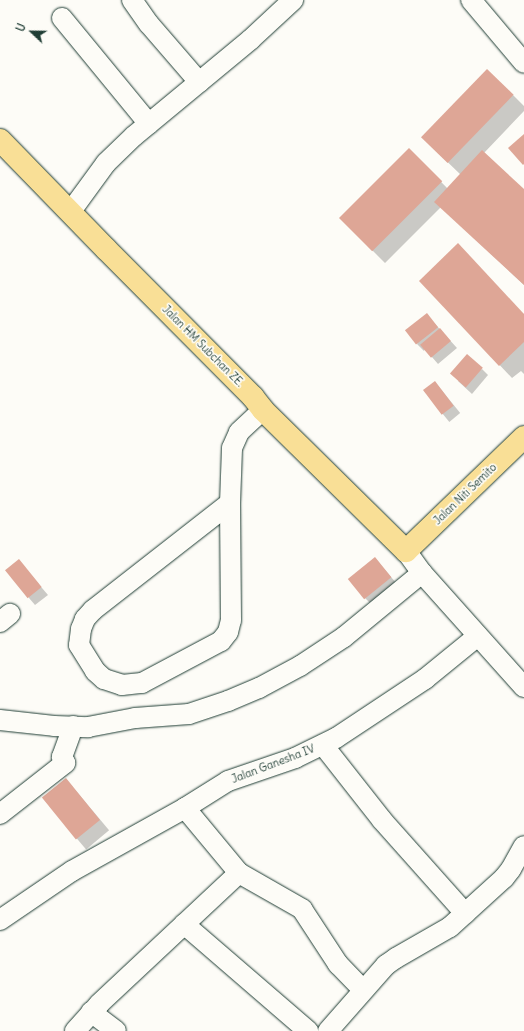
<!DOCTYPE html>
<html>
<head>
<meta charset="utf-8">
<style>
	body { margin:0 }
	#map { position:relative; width:524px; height:1031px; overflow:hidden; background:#fdfcf7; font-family:Delius,sans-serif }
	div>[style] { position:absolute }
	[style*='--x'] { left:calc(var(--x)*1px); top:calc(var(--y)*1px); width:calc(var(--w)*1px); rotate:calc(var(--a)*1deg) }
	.shadow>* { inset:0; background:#0003; transform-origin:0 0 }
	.building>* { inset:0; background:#dea696; transform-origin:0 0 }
	.roads { filter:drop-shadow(0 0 1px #1f3d34) drop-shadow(0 0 1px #1f3d34) }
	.minor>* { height:20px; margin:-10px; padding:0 10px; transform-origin:10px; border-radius:10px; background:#fdfcf7 }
	.major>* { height:22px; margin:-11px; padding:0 11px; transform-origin:11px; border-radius:11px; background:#f9df96 }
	span { translate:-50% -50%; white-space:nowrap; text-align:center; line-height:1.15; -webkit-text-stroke:3.5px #fdfcf7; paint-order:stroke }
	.street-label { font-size:11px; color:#1f3d34 }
	.north { position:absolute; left:12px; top:12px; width:40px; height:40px; -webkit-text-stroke:3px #fdfcf7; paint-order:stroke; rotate:292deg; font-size:11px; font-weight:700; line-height:16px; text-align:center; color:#1f3d34 }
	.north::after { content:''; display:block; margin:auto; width:14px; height:18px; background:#1f3d34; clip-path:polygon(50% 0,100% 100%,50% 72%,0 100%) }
</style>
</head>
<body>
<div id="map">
	<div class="shadow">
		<i style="clip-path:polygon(513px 95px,524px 106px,524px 111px,484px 153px,524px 190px,524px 285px,441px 207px,385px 263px,340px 218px,409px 149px,448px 189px,461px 175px,435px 150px)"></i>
		<i style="clip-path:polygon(420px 281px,524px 314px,524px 374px,521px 371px,512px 378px)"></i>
		<i style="clip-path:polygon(427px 315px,457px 348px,438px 364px,425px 349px,424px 351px,417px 344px)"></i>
		<i style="clip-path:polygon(482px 369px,488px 375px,472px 394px,458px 381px)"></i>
		<i style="left:435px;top:382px;width:40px;height:14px;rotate:51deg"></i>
		<i style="clip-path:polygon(375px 558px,397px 584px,372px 605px,365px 598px)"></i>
		<i style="clip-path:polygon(19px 561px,48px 595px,35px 605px,29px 598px)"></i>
		<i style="left:66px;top:779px;width:67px;height:30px;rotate:50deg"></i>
	</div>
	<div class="building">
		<i style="left:487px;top:69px;width:37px;height:95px;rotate:44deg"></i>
		<i style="clip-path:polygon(524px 134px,524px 164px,523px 165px,508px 148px)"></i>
		<i style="left:409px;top:148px;width:47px;height:99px;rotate:45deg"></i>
		<i style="clip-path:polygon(482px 150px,524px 189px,524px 285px,434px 202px)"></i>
		<i style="clip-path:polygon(458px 243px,524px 314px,524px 342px,499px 366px,419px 281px)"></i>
		<i style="left:427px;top:313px;width:18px;height:28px;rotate:52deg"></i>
		<i style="left:440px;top:328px;width:17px;height:26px;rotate:50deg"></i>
		<i style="left:467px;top:354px;width:21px;height:26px;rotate:41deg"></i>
		<i style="left:435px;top:381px;width:31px;height:15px;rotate:53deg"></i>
		<i style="left:375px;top:557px;width:26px;height:35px;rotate:51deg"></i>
		<i style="left:19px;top:559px;width:36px;height:18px;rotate:51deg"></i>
		<i style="left:66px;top:778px;width:54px;height:31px;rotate:51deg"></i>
	</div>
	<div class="roads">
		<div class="minor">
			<i style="--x:132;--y:0;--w:29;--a:55"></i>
			<i style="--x:149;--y:24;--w:77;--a:49.2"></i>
			<i style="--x:471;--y:0;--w:82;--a:49.9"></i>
			<i style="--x:62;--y:18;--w:137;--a:50.6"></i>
			<i style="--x:71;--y:211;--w:59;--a:-53.9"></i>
			<i style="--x:106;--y:163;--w:39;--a:-44"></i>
			<i style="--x:134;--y:136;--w:151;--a:-39.6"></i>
			<i style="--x:250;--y:40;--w:59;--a:-42.9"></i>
			<i style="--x:230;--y:503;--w:174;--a:142"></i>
			<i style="--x:93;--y:610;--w:12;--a:132"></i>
			<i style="--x:85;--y:619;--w:11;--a:112"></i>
			<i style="--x:81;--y:629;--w:16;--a:97"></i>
			<i style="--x:79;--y:645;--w:31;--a:58"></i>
			<i style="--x:95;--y:671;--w:12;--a:42"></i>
			<i style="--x:104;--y:679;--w:19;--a:18"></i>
			<i style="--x:122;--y:685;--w:20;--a:-6"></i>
			<i style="--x:142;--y:683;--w:89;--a:-28"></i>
			<i style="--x:221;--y:641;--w:11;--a:-52"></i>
			<i style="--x:228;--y:632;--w:12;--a:-76"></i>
			<i style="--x:231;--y:620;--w:117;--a:-90.5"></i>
			<i style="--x:230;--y:503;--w:55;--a:-87.9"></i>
			<i style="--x:232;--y:448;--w:17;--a:-66"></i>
			<i style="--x:239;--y:432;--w:33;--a:-43"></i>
			<i style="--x:406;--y:551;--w:27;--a:54"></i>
			<i style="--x:422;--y:573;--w:153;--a:48.2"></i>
			<i style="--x:0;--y:622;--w:13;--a:-39"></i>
			<i style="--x:0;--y:720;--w:54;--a:6.3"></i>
			<i style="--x:54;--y:726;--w:34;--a:2"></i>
			<i style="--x:88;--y:727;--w:48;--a:-10.8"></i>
			<i style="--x:135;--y:718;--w:54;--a:-4.2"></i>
			<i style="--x:189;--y:714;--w:41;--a:-18.4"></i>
			<i style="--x:228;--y:701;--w:34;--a:-23"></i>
			<i style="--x:259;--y:688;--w:47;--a:-28.2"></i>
			<i style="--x:300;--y:666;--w:53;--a:-33.4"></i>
			<i style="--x:344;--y:637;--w:101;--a:-39.4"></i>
			<i style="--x:323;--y:745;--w:95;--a:51.8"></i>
			<i style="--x:382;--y:820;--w:125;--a:48.3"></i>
			<i style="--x:185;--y:808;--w:85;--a:50.3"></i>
			<i style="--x:239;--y:873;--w:73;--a:29.7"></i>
			<i style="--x:302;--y:909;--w:66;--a:56.8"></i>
			<i style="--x:338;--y:964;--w:36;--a:46"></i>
			<i style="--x:0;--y:814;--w:83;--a:-38.1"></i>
			<i style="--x:65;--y:763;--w:7;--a:-117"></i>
			<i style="--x:62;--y:757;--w:33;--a:-70"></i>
			<i style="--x:0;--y:920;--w:87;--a:-34.2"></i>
			<i style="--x:72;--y:871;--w:129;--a:-29.1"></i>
			<i style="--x:185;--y:808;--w:51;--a:-32.1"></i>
			<i style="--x:228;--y:781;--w:71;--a:-18.9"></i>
			<i style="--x:295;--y:758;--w:46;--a:-26"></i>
			<i style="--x:336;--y:738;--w:107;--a:-33.5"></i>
			<i style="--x:425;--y:679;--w:68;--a:-39.1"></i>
			<i style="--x:184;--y:924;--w:164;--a:40.8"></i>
			<i style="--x:91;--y:1012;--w:31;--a:37"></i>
			<i style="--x:75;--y:1031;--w:36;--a:-48"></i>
			<i style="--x:99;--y:1004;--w:192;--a:-43.1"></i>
			<i style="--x:328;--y:1031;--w:88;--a:-48.7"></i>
			<i style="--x:386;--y:965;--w:12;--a:-35"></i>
			<i style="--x:396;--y:958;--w:62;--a:-29.9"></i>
			<i style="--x:450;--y:927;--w:73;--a:-42.2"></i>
			<i style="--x:504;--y:878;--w:11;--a:-52"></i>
			<i style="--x:511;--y:869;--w:26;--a:-61"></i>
		</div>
		<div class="major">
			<i style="--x:0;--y:140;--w:152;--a:45.8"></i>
			<i style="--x:106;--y:249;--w:209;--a:45.2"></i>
			<i style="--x:253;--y:397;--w:16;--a:52"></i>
			<i style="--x:263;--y:410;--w:201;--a:44.6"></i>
			<i style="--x:406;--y:551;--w:164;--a:-44"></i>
		</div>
	</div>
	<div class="street-label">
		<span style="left:203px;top:346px;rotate:45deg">Jalan HM Subchan ZE.</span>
		<span style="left:465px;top:494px;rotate:-44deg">Jalan Niti Semito</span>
		<span style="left:273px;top:764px;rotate:-21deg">Jalan Ganesha IV</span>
	</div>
	<div class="north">U</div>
</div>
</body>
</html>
